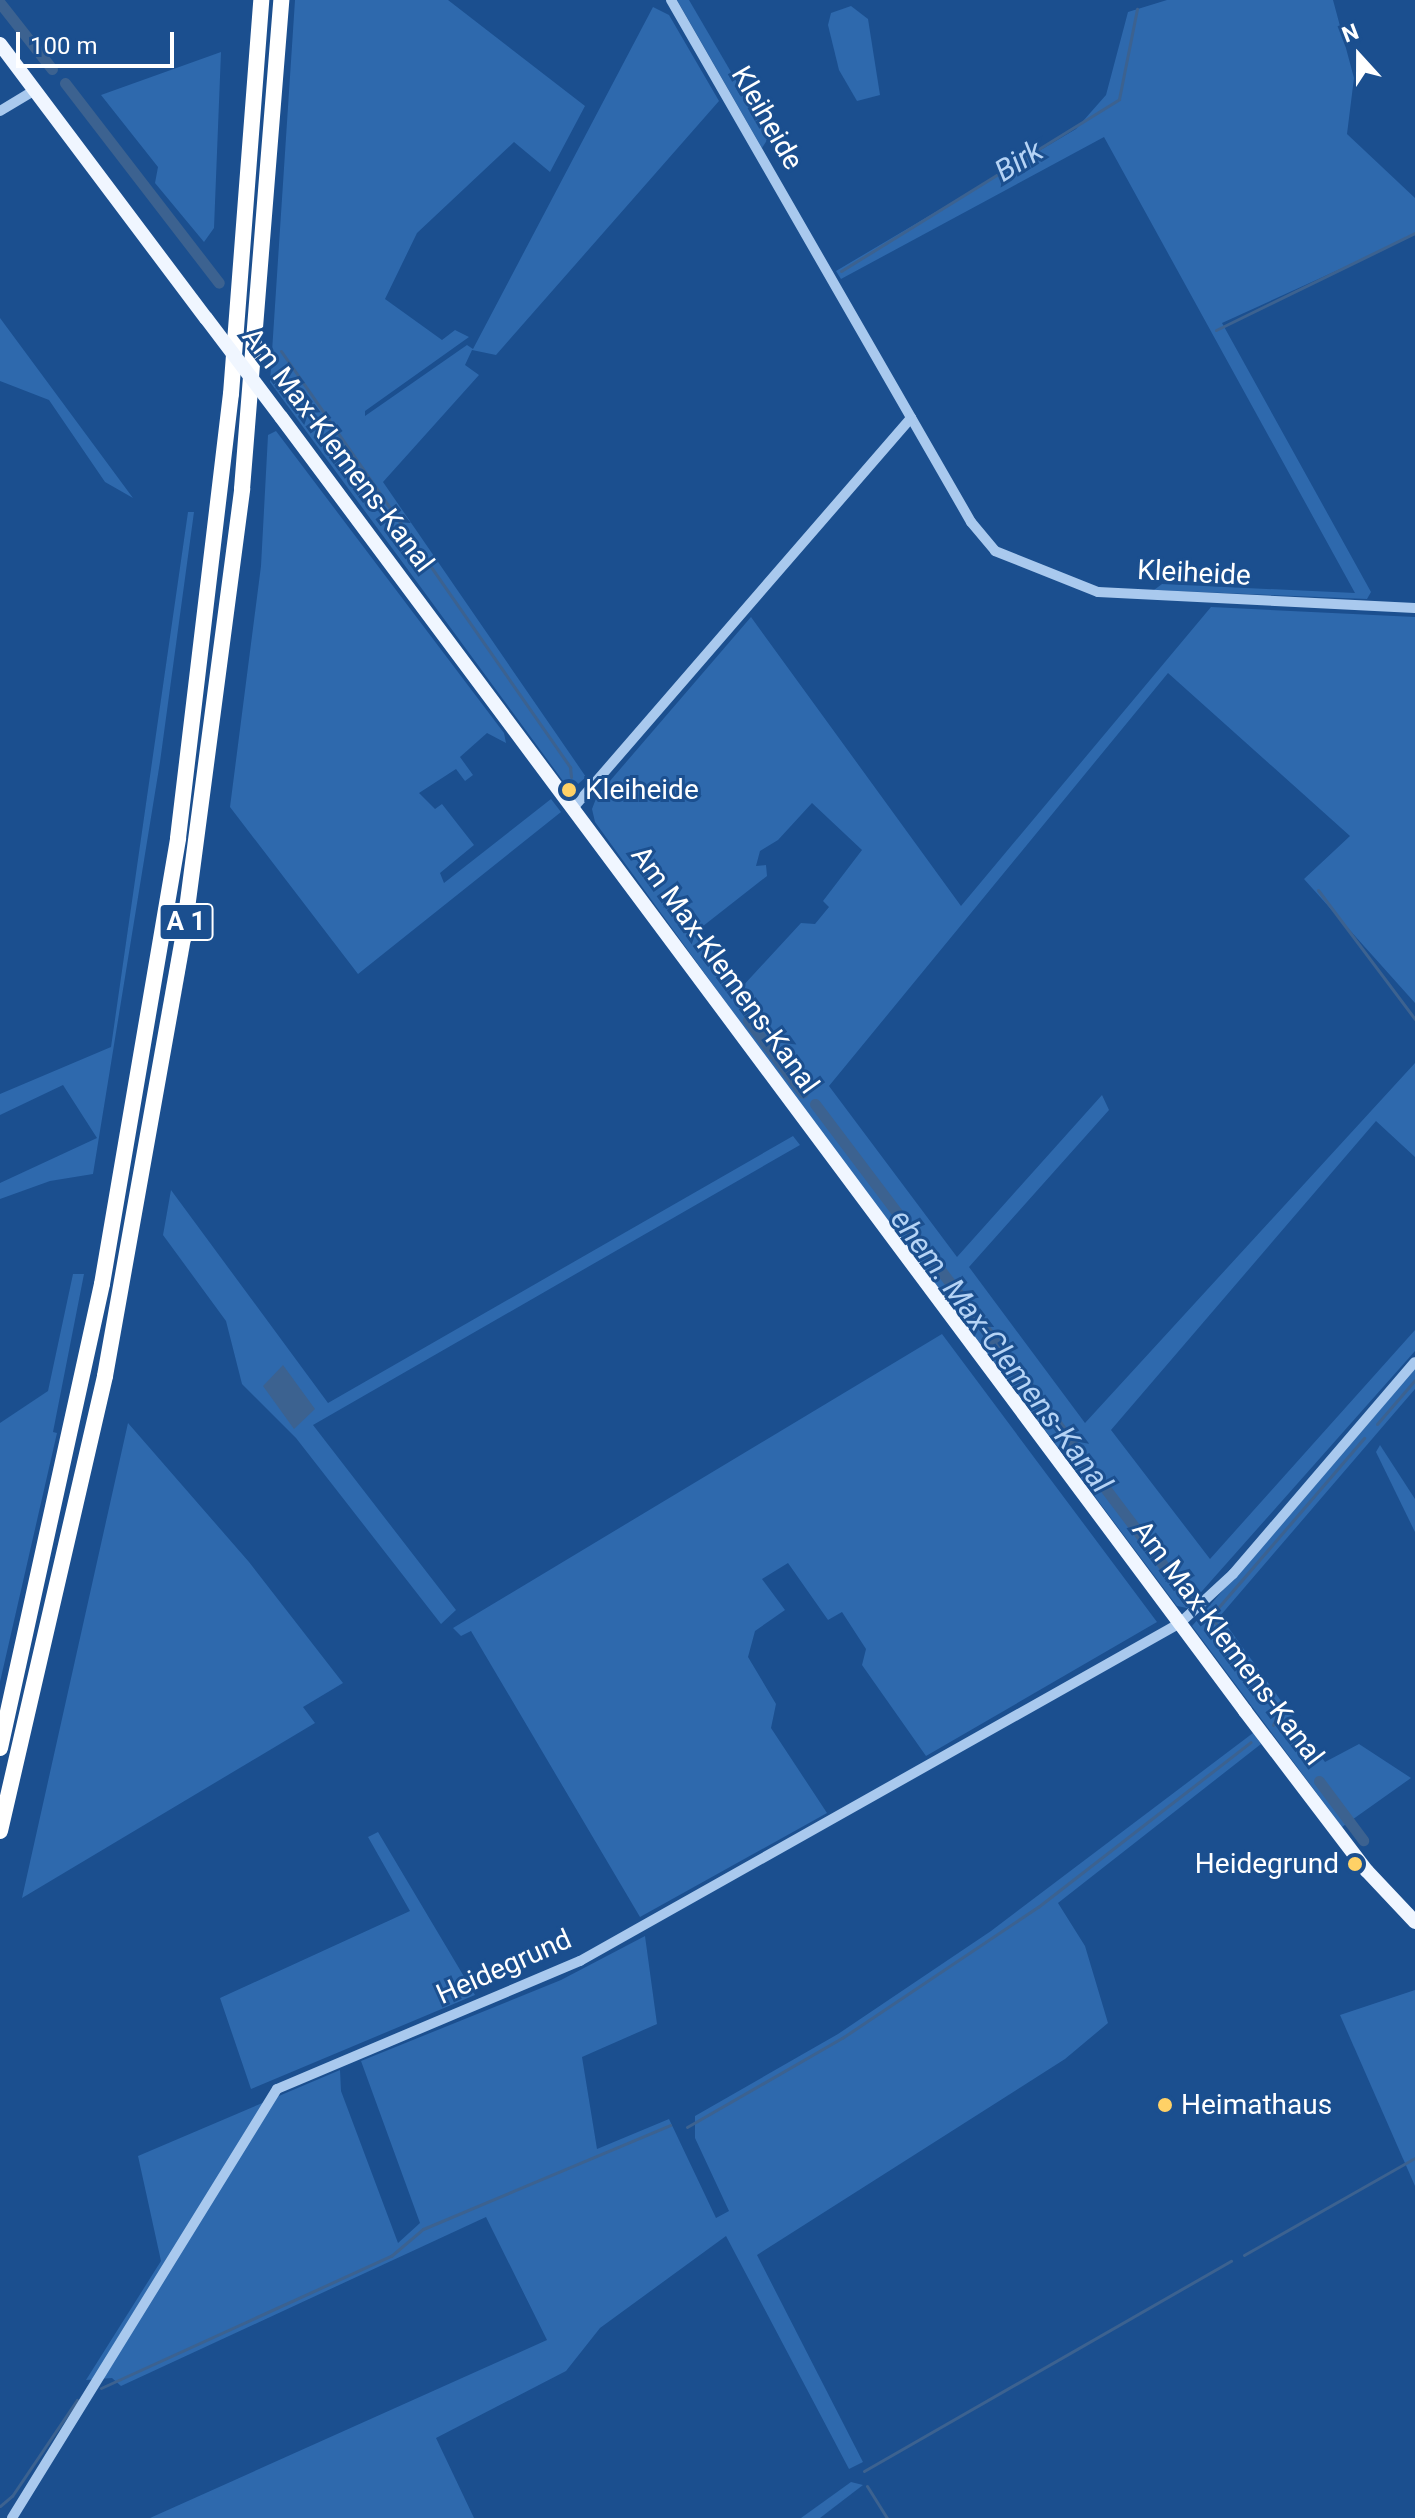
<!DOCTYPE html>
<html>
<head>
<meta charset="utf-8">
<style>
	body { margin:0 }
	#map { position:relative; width:1415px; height:2518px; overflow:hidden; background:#1b4f8f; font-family:Roboto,sans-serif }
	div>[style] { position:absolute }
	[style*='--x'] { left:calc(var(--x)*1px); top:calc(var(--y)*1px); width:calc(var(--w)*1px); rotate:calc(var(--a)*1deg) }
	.green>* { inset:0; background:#2e69ad }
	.water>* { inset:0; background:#3c6290 }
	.stream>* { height:3px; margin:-1.5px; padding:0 1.5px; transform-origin:1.5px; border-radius:1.5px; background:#3c6290 }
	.canal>* { height:11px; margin:-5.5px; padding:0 5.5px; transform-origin:5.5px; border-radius:5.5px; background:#3c6290 }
	.minor>* { height:10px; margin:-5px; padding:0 5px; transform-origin:5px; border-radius:5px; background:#a9c9ee }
	.major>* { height:14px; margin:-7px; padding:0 7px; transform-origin:7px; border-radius:7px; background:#f0f6ff }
	.highway>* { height:16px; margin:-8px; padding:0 8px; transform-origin:8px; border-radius:8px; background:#fff }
	.major-bridge>* { height:14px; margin:-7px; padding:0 7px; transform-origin:7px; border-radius:7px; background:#f0f6ff }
	.dots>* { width:22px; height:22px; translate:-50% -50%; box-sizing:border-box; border:4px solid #1b4f8f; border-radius:50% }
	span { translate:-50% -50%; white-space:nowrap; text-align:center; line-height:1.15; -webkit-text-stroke:6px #1b4f8f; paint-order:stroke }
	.shield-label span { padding:2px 6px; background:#1b4f8f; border:2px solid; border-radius:6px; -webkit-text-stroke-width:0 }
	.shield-label { font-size:26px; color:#fff; font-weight:700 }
	.street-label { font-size:28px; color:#fff }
	.poi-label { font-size:28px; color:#fff }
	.left { translate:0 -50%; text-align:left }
	.right { translate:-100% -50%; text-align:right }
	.water-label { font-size:30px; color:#b5d3f5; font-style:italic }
	.north { position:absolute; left:1319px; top:16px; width:80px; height:80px; -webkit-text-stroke:6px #1b4f8f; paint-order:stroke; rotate:339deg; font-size:22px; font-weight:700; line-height:32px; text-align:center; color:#fff }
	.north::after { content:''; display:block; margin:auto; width:28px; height:36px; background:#fff; clip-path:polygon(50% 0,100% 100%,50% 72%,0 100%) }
	.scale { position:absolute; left:16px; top:32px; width:158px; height:36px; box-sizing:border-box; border:4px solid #fff; border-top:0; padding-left:10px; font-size:24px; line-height:28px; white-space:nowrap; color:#fff; -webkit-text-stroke:6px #1b4f8f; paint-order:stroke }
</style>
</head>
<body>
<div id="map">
	<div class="green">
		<i style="clip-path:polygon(295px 0,448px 0,585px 106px,550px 172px,514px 142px,417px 233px,385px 299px,442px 340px,455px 330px,469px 337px,365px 411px,365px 416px,467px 345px,473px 349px,653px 7px,669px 15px,719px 101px,496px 355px,472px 350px,465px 365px,479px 375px,383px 482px,586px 777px,577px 785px,566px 785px,270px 382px)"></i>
		<i style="clip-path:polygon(677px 0,689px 0,769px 137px,762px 148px)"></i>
		<i style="clip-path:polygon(1167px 0,1333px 0,1354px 78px,1347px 134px,1415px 198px,1415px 235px,1222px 323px,1371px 592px,1367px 599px,1154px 590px,1162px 584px,1355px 593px,1104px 137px,841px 279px,836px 271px,1076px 129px,1106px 95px,1128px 12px)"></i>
		<i style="clip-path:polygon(851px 6px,868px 19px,880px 95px,857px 101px,839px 70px,828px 25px,831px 13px)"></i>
		<i style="clip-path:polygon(221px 52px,214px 228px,204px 242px,155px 183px,158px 167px,101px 95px)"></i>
		<i style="clip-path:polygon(0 318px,133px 498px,105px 482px,49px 400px,0 381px)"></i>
		<i style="clip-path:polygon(276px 431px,504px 733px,506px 743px,487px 733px,460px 757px,473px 775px,465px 781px,456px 769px,419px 793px,435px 809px,442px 804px,474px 845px,440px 873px,444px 883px,551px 799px,561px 812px,358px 974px,230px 807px,261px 566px,268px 435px)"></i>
		<i style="clip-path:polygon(188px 512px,194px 512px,160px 762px,93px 1174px,50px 1181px,0 1199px,0 1183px,97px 1138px,63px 1085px,0 1115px,0 1094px,111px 1047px)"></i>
		<i style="clip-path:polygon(evenodd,1211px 607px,1415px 617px,1415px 1003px,1304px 879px,1350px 836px,1168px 673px,829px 1086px,957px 1257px,1102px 1095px,1109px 1110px,969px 1267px,1085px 1423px,1415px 1063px,1415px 1157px,1376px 1121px,1111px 1430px,1210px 1559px,1415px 1330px,1415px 1351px,1187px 1608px,1177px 1606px,766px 1058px,595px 822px,592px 809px,597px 796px,751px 617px,961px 906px,1211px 607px,812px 803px,862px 850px,823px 901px,829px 907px,815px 924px,801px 923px,741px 988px,698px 930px,767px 876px,766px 865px,756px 866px,760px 851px,778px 840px,812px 803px)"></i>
		<i style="clip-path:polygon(793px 1136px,800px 1145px,313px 1425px,456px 1610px,441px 1624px,296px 1438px,242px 1384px,226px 1321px,163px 1235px,171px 1190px,328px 1403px)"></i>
		<i style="clip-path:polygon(73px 1274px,84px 1274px,53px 1432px,57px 1433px,0 1682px,0 1423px,48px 1391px)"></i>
		<i style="clip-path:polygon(942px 1334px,1157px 1622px,926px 1756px,862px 1665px,866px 1649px,842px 1612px,828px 1620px,788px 1563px,762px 1579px,785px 1610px,755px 1631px,748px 1657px,776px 1704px,771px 1728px,827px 1813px,640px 1917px,471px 1631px,461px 1636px,453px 1628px)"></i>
		<i style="clip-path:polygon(1415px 1368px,1415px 1389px,1220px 1616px,1325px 1762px,1359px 1744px,1411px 1778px,1342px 1827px,1192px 1626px)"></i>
		<i style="clip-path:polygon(128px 1423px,249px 1562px,343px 1683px,303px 1707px,315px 1723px,22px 1898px)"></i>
		<i style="clip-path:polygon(1380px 1445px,1415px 1499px,1415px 1532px,1376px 1452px)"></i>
		<i style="clip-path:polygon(1253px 1733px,1261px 1744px,1058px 1903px,1085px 1946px,1108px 2023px,1065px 2059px,757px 2255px,863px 2462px,849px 2469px,726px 2236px,600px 2328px,566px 2371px,436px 2438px,474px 2518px,150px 2518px,547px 2340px,486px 2217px,121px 2386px,112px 2378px,86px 2380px,161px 2261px,138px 2156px,340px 2070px,341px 2091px,398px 2243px,420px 2223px,361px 2061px,561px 1980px,645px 1936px,657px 2024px,582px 2057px,597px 2149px,669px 2119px,716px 2218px,729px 2211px,695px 2138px,695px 2116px,838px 2034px,991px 1931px)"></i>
		<i style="clip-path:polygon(378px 1832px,475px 1995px,251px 2089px,220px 1998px,410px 1911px,368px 1837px)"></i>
		<i style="clip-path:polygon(1415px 1990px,1415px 2186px,1340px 2015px)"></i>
		<i style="clip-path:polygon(851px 2482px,863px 2485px,820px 2518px,801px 2518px)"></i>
	</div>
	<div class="water">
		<i style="clip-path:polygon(283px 1365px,315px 1409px,294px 1429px,263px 1386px)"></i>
	</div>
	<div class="stream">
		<i style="--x:841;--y:271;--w:327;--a:-31.7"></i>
		<i style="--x:1119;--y:99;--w:92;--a:-78.7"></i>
		<i style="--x:1216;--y:330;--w:221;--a:-26"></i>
		<i style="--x:281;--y:351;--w:507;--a:55.21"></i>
		<i style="--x:570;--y:767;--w:10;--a:84"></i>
		<i style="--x:1318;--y:890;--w:161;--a:53.1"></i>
		<i style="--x:1377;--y:1424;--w:58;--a:-49.2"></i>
		<i style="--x:1273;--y:1725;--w:12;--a:-66"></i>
		<i style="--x:1278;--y:1714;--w:119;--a:-124.4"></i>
		<i style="--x:1211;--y:1616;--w:235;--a:-49.3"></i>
		<i style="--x:687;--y:2127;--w:179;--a:-29.9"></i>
		<i style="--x:842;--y:2038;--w:236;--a:-33.8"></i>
		<i style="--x:1038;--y:1907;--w:269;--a:-37.8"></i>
		<i style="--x:1244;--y:2255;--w:197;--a:-29.6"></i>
		<i style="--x:101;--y:2388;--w:319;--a:-24.5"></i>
		<i style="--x:391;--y:2256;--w:42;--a:-40.2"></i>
		<i style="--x:423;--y:2229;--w:268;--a:-22.8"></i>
		<i style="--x:864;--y:2471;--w:423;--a:-29.8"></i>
		<i style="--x:867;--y:2486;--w:38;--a:58"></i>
		<i style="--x:0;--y:2506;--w:16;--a:-40"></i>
		<i style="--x:12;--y:2496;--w:116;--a:-55.9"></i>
	</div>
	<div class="canal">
		<i style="--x:0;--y:3;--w:84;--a:51.8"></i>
		<i style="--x:65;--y:83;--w:252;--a:52.4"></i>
		<i style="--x:748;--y:1020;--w:91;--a:53"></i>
		<i style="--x:815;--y:1104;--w:619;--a:52.94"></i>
		<i style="--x:1319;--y:1781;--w:74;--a:53.3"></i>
	</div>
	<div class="minor">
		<i style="--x:671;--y:0;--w:602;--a:60.11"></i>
		<i style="--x:971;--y:522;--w:38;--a:50"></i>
		<i style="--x:995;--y:551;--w:111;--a:21.7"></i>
		<i style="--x:1098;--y:592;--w:317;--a:2.9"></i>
		<i style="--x:0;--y:111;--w:41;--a:-31"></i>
		<i style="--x:574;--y:807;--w:515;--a:-49.1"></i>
		<i style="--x:12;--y:2518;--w:504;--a:-58.3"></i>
		<i style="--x:277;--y:2089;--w:329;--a:-22.9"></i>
		<i style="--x:580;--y:1961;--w:689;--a:-29.39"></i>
		<i style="--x:1180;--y:1623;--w:72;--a:-42.8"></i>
		<i style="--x:1233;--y:1574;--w:279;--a:-49.4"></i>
	</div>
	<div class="major">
		<i style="--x:0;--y:44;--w:343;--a:53.1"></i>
		<i style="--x:281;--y:417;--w:1614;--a:53.31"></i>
		<i style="--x:1245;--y:1711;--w:201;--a:52.7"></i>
		<i style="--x:1367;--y:1871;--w:70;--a:46.7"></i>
	</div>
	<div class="highway">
		<i style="--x:0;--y:1748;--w:475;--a:-77.6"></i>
		<i style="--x:102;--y:1284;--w:452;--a:-80.3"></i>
		<i style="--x:178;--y:838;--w:447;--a:-83.2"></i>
		<i style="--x:231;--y:394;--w:395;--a:-85.6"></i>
		<i style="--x:0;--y:1831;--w:467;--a:-77"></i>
		<i style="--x:105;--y:1376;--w:444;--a:-79.9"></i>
		<i style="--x:183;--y:939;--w:454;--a:-82.5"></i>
		<i style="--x:242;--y:489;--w:491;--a:-85.4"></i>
	</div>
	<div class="major-bridge">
		<i style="--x:206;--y:318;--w:124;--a:52.9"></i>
	</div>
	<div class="dots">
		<i style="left:569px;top:790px;background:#ffd166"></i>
		<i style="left:1355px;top:1864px;background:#ffd166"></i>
		<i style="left:1165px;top:2105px;background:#ffd166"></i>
	</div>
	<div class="shield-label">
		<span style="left:186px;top:922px">A 1</span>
	</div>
	<div class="street-label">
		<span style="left:767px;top:118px;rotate:60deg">Kleiheide</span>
		<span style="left:338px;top:450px;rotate:53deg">Am Max-Klemens-Kanal</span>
		<span style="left:1194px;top:573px;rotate:3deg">Kleiheide</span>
		<span style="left:725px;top:970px;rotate:54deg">Am Max-Klemens-Kanal</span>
		<span style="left:1228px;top:1643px;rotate:53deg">Am Max-Klemens-Kanal</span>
		<span style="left:504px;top:1967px;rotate:-24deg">Heidegrund</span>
	</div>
	<div class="poi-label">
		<span class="left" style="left:585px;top:790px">Kleiheide</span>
		<span class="right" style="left:1339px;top:1864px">Heidegrund</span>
		<span class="left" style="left:1181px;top:2105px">Heimathaus</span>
	</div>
	<div class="water-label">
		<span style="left:1019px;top:161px;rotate:-32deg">Birk</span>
		<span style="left:1001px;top:1351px;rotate:53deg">ehem. Max-Clemens-Kanal</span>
	</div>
	<div class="north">N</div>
	<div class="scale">100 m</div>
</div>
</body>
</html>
